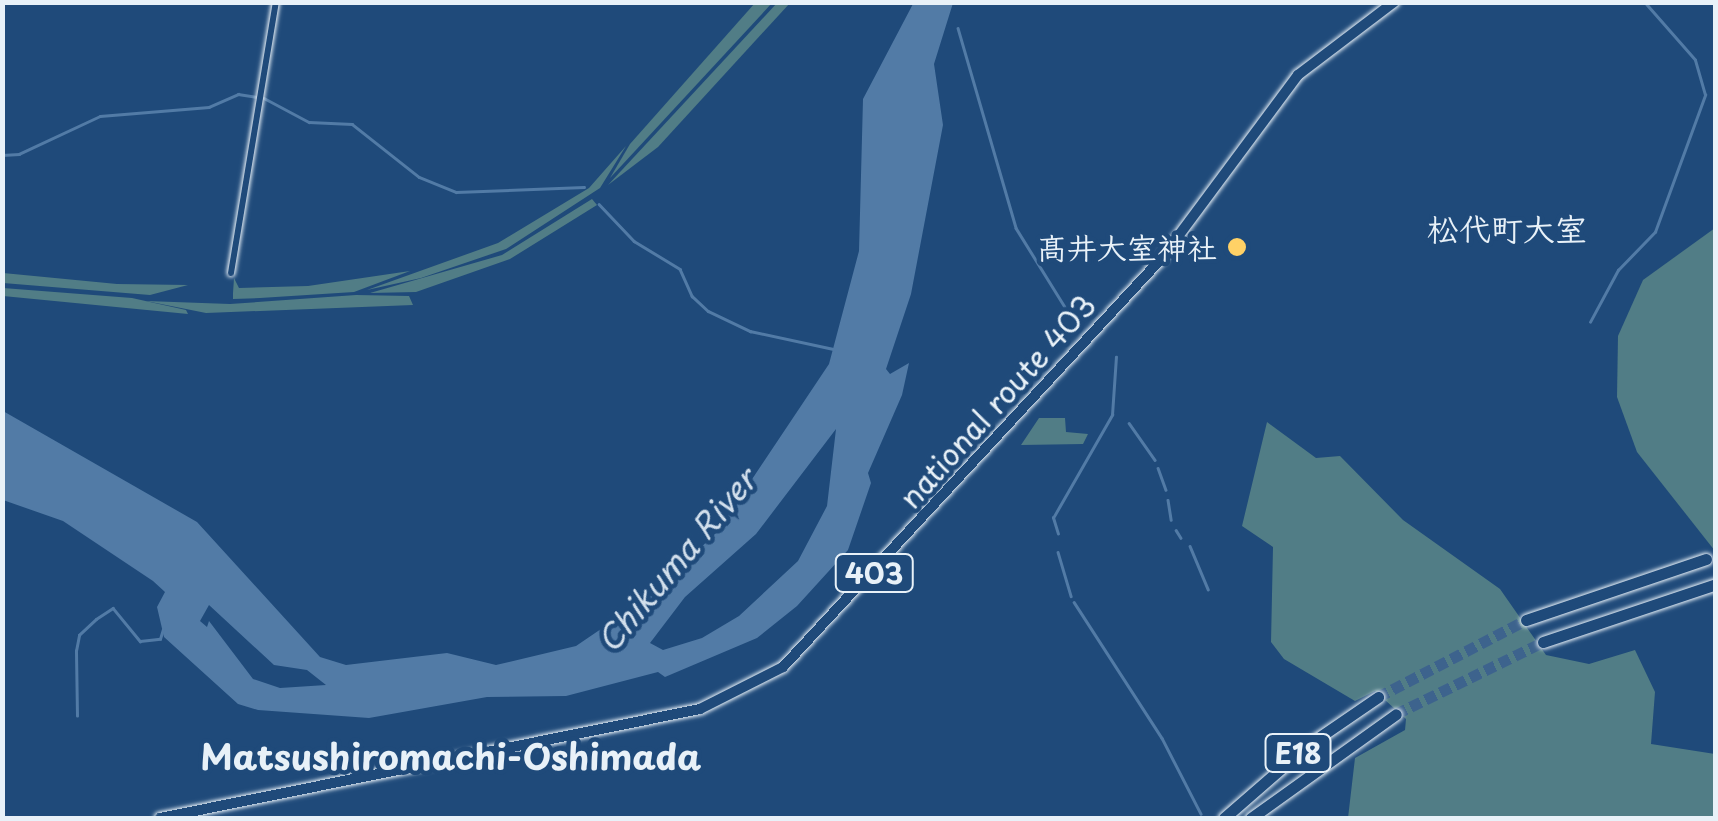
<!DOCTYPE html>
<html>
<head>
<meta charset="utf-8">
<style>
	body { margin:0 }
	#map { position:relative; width:1718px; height:821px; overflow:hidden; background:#1f4a7a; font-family:"Playpen Sans","Klee One",sans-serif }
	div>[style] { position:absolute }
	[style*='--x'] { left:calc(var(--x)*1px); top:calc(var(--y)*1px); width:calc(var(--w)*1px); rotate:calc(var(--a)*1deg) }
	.green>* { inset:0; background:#517d86 }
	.water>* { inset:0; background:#527ba6 }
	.stream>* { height:2.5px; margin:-1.25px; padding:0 1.25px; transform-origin:1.25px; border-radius:1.25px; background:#527ba6 }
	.motorway-tunnel>* { height:11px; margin-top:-5.5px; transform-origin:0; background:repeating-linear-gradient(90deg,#3d638d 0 11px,transparent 0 16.5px) }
	.roads { filter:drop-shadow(0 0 2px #e8f1f8) drop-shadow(0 0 2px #e8f1f8) }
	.tertiary>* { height:6px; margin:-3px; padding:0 3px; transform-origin:3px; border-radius:3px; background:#1f4a7a }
	.trunk>* { height:10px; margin:-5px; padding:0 5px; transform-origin:5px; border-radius:5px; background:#1f4a7a }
	.motorway>* { height:11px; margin:-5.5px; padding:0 5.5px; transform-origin:5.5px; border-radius:5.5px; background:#1f4a7a }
	.dots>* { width:28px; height:28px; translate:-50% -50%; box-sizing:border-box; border:5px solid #1f4a7a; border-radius:50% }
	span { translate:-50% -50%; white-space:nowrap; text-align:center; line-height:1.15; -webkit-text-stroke:9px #1f4a7a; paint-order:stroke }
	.shield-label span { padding:2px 8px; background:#1f4a7a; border:2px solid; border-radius:8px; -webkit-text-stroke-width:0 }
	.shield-label { font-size:28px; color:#e8f1f8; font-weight:700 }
	.poi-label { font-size:30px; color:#e8f1f8; font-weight:700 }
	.right { translate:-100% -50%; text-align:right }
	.street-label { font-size:30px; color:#e8f1f8 }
	.neighbourhood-label { font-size:32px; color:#e8f1f8; font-weight:700 }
	.water-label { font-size:32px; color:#d2dfec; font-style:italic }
	.quarter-label { font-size:35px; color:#e8f1f8; font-weight:700 }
	.frame { position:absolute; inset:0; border:5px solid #e8f1f8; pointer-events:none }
</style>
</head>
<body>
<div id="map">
	<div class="green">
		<i style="clip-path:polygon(755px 3px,772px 3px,610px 178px,630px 144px)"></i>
		<i style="clip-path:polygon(777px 3px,790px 3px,658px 147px,608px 185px)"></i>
		<i style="clip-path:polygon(626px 146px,600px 188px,506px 249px,421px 278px,367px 290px,498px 243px,589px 188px)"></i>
		<i style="clip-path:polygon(592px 199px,597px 205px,510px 259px,416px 292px,370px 293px,502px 255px)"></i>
		<i style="clip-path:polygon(1715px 228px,1715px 551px,1637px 452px,1617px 397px,1618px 336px,1643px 280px)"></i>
		<i style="clip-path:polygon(410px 271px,354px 292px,260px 298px,233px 299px,233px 293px,234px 278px,239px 288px,308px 286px)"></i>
		<i style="clip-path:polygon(3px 273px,117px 284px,188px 285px,150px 295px,3px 283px)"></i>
		<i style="clip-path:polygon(3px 288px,132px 298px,186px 310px,188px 314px,3px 296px)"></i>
		<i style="clip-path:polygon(356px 295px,409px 296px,413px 305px,206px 313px,146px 301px,230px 304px)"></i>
		<i style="clip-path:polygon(1039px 418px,1065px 418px,1066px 432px,1088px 434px,1083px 444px,1021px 445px)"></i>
		<i style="clip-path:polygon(1267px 422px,1316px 458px,1340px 456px,1403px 520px,1500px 589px,1546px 655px,1589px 664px,1635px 650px,1655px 692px,1651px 744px,1715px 754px,1715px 818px,1348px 818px,1355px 758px,1405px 730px,1406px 719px,1375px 691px,1355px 701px,1284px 659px,1271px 642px,1273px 547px,1242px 526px)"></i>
	</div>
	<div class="water">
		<i style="clip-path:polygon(evenodd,914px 2px,953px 3px,934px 64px,943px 125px,911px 294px,886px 369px,890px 374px,909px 363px,902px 395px,868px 473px,871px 483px,848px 550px,797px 606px,757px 638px,665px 677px,658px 672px,566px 696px,487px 697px,369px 718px,258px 710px,238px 704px,164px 637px,157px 607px,165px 592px,153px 581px,63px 521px,3px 500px,3px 411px,197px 522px,320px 657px,346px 665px,447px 653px,496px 665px,576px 646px,651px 595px,716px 533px,829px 364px,859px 251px,863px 99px,914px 2px,836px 429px,827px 506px,798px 561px,739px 616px,702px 638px,663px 650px,650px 643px,685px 597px,756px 534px,836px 429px,914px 2px,209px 605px,274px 665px,307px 670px,326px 685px,280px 688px,253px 679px,209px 621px,207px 627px,200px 621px,209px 605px)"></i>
	</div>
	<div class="stream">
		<i style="--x:958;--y:28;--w:208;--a:73.8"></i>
		<i style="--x:1016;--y:228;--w:102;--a:58.2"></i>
		<i style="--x:264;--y:98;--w:51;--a:28.1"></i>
		<i style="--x:309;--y:122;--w:43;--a:2.7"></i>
		<i style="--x:352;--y:124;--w:85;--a:38.3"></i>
		<i style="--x:419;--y:177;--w:40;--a:22"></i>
		<i style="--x:456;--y:192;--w:128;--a:-2.2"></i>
		<i style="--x:2;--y:155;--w:17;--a:-3"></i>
		<i style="--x:19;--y:154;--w:89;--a:-25.1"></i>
		<i style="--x:100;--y:116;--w:109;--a:-4.7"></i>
		<i style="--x:209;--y:107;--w:32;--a:-24"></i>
		<i style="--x:238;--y:94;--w:19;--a:9"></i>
		<i style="--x:599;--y:204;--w:51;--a:46.6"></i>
		<i style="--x:634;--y:241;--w:54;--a:31.3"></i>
		<i style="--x:680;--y:269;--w:30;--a:66"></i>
		<i style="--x:692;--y:296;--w:22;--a:43"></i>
		<i style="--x:708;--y:311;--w:47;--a:25.5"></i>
		<i style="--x:750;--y:331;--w:85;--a:12.2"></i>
		<i style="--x:1590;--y:322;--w:59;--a:-61.7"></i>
		<i style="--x:1618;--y:270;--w:53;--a:-45.8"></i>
		<i style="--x:1655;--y:232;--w:146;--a:-69.9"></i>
		<i style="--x:1705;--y:95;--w:36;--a:-106"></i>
		<i style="--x:1695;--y:60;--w:77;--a:-131.3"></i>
		<i style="--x:1129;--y:423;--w:45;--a:54.9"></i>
		<i style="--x:1158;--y:468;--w:23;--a:70"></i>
		<i style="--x:1168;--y:500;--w:20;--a:81"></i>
		<i style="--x:1176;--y:530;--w:9;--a:58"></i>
		<i style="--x:1058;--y:534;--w:17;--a:-107"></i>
		<i style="--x:1053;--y:518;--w:119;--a:-60.2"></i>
		<i style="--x:1112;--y:415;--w:58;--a:-86.1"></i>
		<i style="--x:1190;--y:546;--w:47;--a:67.3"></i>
		<i style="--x:1058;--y:552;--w:46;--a:73.5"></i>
		<i style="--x:1074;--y:602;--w:162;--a:57.1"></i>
		<i style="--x:1162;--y:738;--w:85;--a:62.8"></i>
		<i style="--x:77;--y:716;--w:65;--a:-90.9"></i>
		<i style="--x:76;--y:651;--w:16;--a:-79"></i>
		<i style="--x:79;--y:635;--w:23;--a:-43"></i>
		<i style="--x:96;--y:619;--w:20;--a:-33"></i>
		<i style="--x:113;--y:608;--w:43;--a:50.7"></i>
		<i style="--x:140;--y:641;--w:20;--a:-6"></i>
		<i style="--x:160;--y:639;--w:10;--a:-73"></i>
	</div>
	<div class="motorway-tunnel">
		<i style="--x:1378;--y:697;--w:167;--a:-27.5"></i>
		<i style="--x:1396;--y:714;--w:164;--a:-26.1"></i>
	</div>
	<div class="roads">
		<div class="tertiary">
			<i style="--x:231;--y:273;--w:275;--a:-80.6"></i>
		</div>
		<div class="trunk">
			<i style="--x:160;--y:818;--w:551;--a:-11.41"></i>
			<i style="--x:700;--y:709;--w:93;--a:-26.8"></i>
			<i style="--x:783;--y:667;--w:558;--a:-47.18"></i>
			<i style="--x:1162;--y:258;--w:228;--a:-53.4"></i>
			<i style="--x:1298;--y:75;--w:121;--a:-37.2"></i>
		</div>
		<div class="motorway">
			<i style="--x:1526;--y:620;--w:190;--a:-18.7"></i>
			<i style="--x:1543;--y:642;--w:182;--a:-18.5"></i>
			<i style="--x:1224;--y:818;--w:111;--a:-41"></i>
			<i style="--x:1308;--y:745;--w:85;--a:-34.4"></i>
			<i style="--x:1251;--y:818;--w:178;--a:-35.6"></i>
		</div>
	</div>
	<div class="dots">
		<i style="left:1237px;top:247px;background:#ffd166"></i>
	</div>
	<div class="shield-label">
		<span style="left:874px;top:573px">403</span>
		<span style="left:1298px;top:753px">E18</span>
	</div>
	<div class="poi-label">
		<span class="right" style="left:1217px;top:247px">髙井大室神社</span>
	</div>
	<div class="street-label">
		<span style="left:997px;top:401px;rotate:-48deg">national route 403</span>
	</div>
	<div class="neighbourhood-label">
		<span style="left:1507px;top:228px">松代町大室</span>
	</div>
	<div class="water-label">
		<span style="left:676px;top:560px;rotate:-50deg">Chikuma River</span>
	</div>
	<div class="quarter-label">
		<span style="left:451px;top:756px">Matsushiromachi-Oshimada</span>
	</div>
	<div class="frame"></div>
</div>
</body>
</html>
